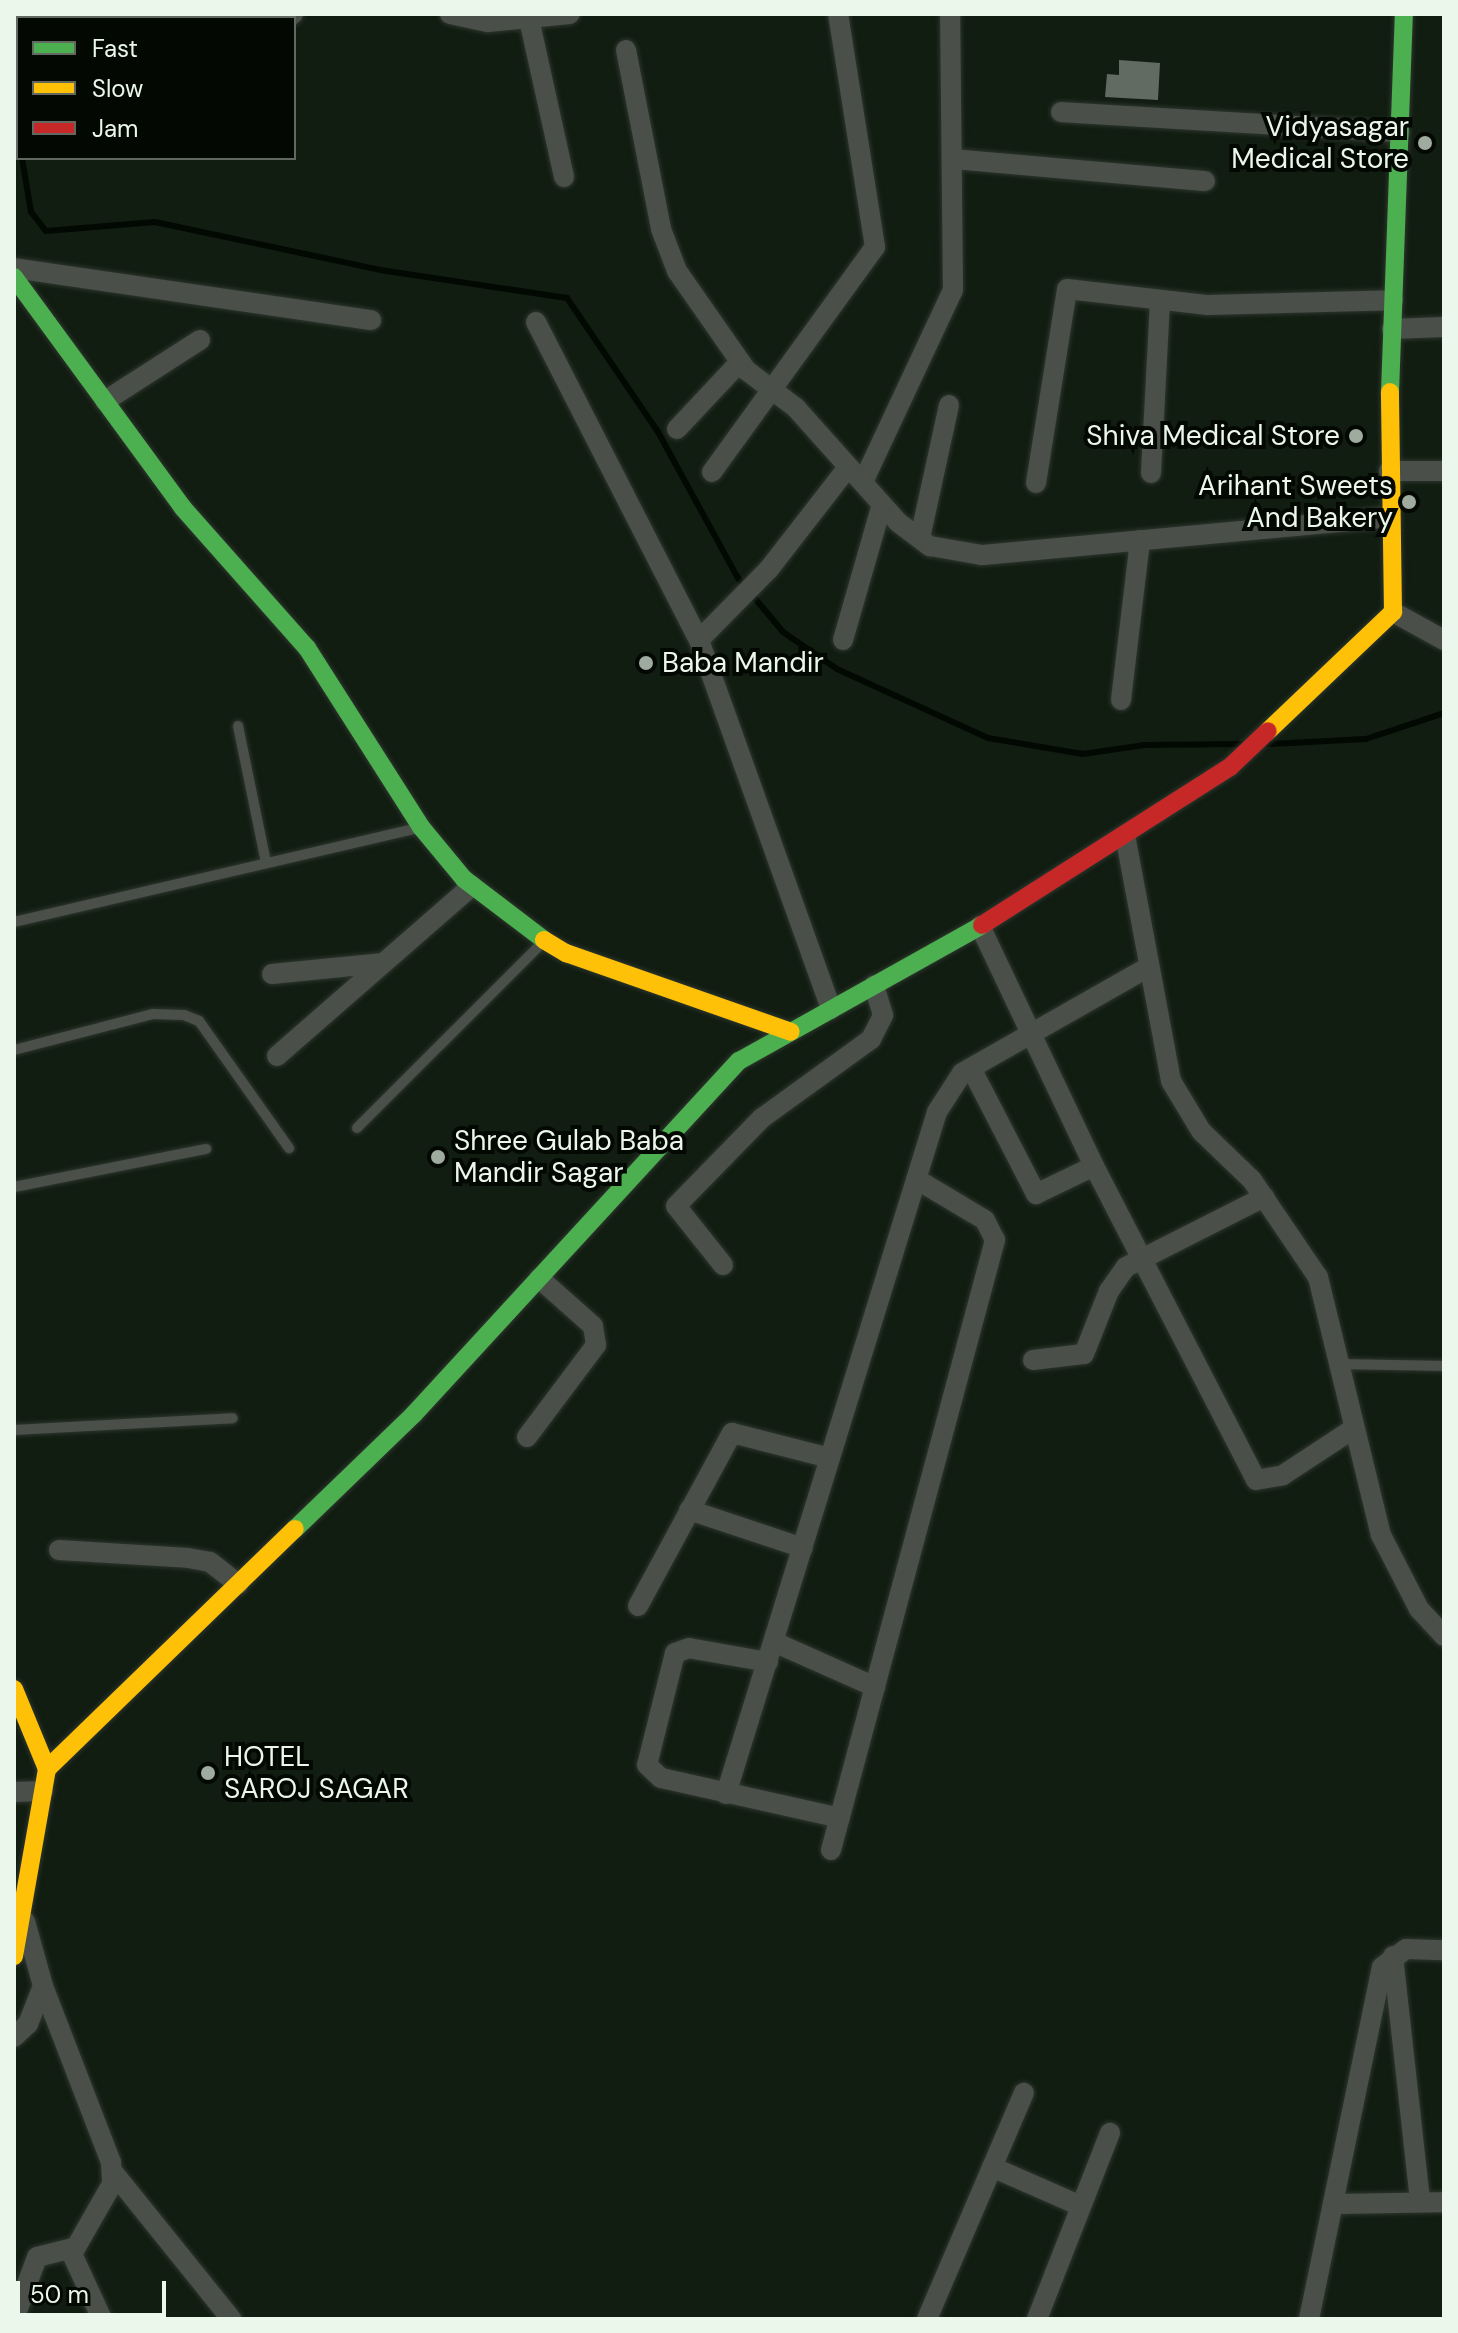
<!DOCTYPE html>
<html>
<head>
<meta charset="utf-8">
<style>
	body { margin:0 }
	#map { position:relative; width:1458px; height:2333px; overflow:hidden; background:#121d12; font-family:"DM Sans",sans-serif }
	div>[style] { position:absolute }
	[style*='--x'] { left:calc(var(--x)*1px); top:calc(var(--y)*1px); width:calc(var(--w)*1px); rotate:calc(var(--a)*1deg) }
	.stream>* { height:6px; margin:-3px; padding:0 3px; transform-origin:3px; border-radius:3px; background:#020902 }
	.building>* { inset:0; background:#626b61 }
	.roads { filter:drop-shadow(0 0 2px #2d362d) drop-shadow(0 0 2px #2d362d) }
	.lane>* { height:10px; margin:-5px; padding:0 5px; transform-origin:5px; border-radius:5px; background:#4b4f4a }
	.street>* { height:20px; margin:-10px; padding:0 10px; transform-origin:10px; border-radius:10px; background:#4b4f4a }
	.fast>* { height:18px; margin:-9px; padding:0 9px; transform-origin:9px; border-radius:9px; background:#4caf50 }
	.slow>* { height:18px; margin:-9px; padding:0 9px; transform-origin:9px; border-radius:9px; background:#ffc107 }
	.jam>* { height:18px; margin:-9px; padding:0 9px; transform-origin:9px; border-radius:9px; background:#c62828 }
	.dots>* { width:22px; height:22px; translate:-50% -50%; box-sizing:border-box; border:4px solid #030803; border-radius:50% }
	span { translate:-50% -50%; white-space:nowrap; text-align:center; line-height:1.15; -webkit-text-stroke:8px #030803; paint-order:stroke }
	.poi-label { font-size:28px; color:#ebf7ea }
	.right { translate:-100% -50%; text-align:right }
	.left { translate:0 -50%; text-align:left }
	.frame { position:absolute; inset:0; border:16px solid #ebf7ea; pointer-events:none }
	.legend { position:absolute; left:16px; top:16px; width:280px; height:144px; box-sizing:border-box; background:#030803; border:2px solid #60685f; margin:0; padding:10px 14px; list-style:none; font-size:24px; color:#ebf7ea }
	.legend li { display:flex; align-items:center; gap:16px; height:40px }
	.legend b { width:40px; border:2px solid #60685f }
	.scale { position:absolute; left:16px; top:2281px; width:150px; height:36px; box-sizing:border-box; border:4px solid #ebf7ea; border-top:0; padding-left:10px; font-size:24px; line-height:28px; white-space:nowrap; color:#ebf7ea; -webkit-text-stroke:6px #030803; paint-order:stroke }
</style>
</head>
<body>
<div id="map">
	<div class="stream">
		<i style="--x:14;--y:51;--w:78;--a:87.1"></i>
		<i style="--x:22;--y:158;--w:55;--a:80.5"></i>
		<i style="--x:31;--y:212;--w:24;--a:52"></i>
		<i style="--x:46;--y:231;--w:109;--a:-4.7"></i>
		<i style="--x:155;--y:222;--w:230;--a:12"></i>
		<i style="--x:380;--y:270;--w:189;--a:8.5"></i>
		<i style="--x:567;--y:298;--w:162;--a:55.8"></i>
		<i style="--x:658;--y:432;--w:166;--a:61.3"></i>
		<i style="--x:738;--y:578;--w:70;--a:50.2"></i>
		<i style="--x:783;--y:632;--w:65;--a:34.4"></i>
		<i style="--x:837;--y:669;--w:166;--a:24.6"></i>
		<i style="--x:988;--y:738;--w:96;--a:9.6"></i>
		<i style="--x:1083;--y:754;--w:63;--a:-8.3"></i>
		<i style="--x:1145;--y:745;--w:96;--a:-0.6"></i>
		<i style="--x:1268;--y:744;--w:98;--a:-2.9"></i>
		<i style="--x:1366;--y:739;--w:82;--a:-18.4"></i>
	</div>
	<div class="building">
		<i style="clip-path:polygon(1119px 60px,1160px 63px,1158px 100px,1105px 97px,1107px 74px,1119px 75px)"></i>
	</div>
	<div class="roads">
		<div class="lane">
			<i style="--x:238;--y:726;--w:140;--a:78.4"></i>
			<i style="--x:14;--y:922;--w:414;--a:-13.1"></i>
			<i style="--x:14;--y:1050;--w:144;--a:-14.5"></i>
			<i style="--x:153;--y:1014;--w:31;--a:2"></i>
			<i style="--x:184;--y:1015;--w:16;--a:22"></i>
			<i style="--x:199;--y:1021;--w:156;--a:54.7"></i>
			<i style="--x:357;--y:1128;--w:262;--a:-45"></i>
			<i style="--x:14;--y:1187;--w:196;--a:-11.2"></i>
			<i style="--x:1341;--y:1364;--w:103;--a:1.1"></i>
			<i style="--x:14;--y:1430;--w:219;--a:-3.1"></i>
		</div>
		<div class="street">
			<i style="--x:88;--y:14;--w:4;--a:76"></i>
			<i style="--x:450;--y:14;--w:39;--a:12"></i>
			<i style="--x:488;--y:22;--w:82;--a:-5.6"></i>
			<i style="--x:286;--y:18;--w:8;--a:-30"></i>
			<i style="--x:529;--y:19;--w:162;--a:77.5"></i>
			<i style="--x:626;--y:50;--w:182;--a:78.9"></i>
			<i style="--x:661;--y:229;--w:45;--a:69.1"></i>
			<i style="--x:677;--y:271;--w:121;--a:55.1"></i>
			<i style="--x:746;--y:370;--w:63;--a:37.2"></i>
			<i style="--x:796;--y:408;--w:154;--a:48.2"></i>
			<i style="--x:899;--y:523;--w:39;--a:37"></i>
			<i style="--x:930;--y:546;--w:53;--a:9.8"></i>
			<i style="--x:982;--y:555;--w:410;--a:-5.3"></i>
			<i style="--x:1061;--y:112;--w:339;--a:3.4"></i>
			<i style="--x:953;--y:159;--w:253;--a:5"></i>
			<i style="--x:14;--y:268;--w:361;--a:8.3"></i>
			<i style="--x:536;--y:322;--w:357;--a:62.9"></i>
			<i style="--x:699;--y:640;--w:392;--a:70.3"></i>
			<i style="--x:1392;--y:329;--w:52;--a:-2.2"></i>
			<i style="--x:105;--y:401;--w:113;--a:-32.7"></i>
			<i style="--x:677;--y:429;--w:92;--a:-46.8"></i>
			<i style="--x:1389;--y:471;--w:55;--a:0"></i>
			<i style="--x:712;--y:472;--w:278;--a:-54.1"></i>
			<i style="--x:875;--y:247;--w:236;--a:-99"></i>
			<i style="--x:1151;--y:473;--w:173;--a:-87"></i>
			<i style="--x:863;--y:482;--w:212;--a:-64.9"></i>
			<i style="--x:953;--y:290;--w:276;--a:-90.6"></i>
			<i style="--x:1036;--y:483;--w:196;--a:-80.9"></i>
			<i style="--x:1067;--y:289;--w:142;--a:6.5"></i>
			<i style="--x:1208;--y:305;--w:185;--a:-1.5"></i>
			<i style="--x:920;--y:538;--w:136;--a:-77.7"></i>
			<i style="--x:1393;--y:612;--w:58;--a:28.8"></i>
			<i style="--x:699;--y:640;--w:100;--a:-45.4"></i>
			<i style="--x:769;--y:569;--w:129;--a:-52.2"></i>
			<i style="--x:843;--y:640;--w:141;--a:-74"></i>
			<i style="--x:1121;--y:700;--w:161;--a:-83.2"></i>
			<i style="--x:1125;--y:835;--w:250;--a:79.4"></i>
			<i style="--x:1171;--y:1081;--w:58;--a:59"></i>
			<i style="--x:1201;--y:1131;--w:71;--a:43.9"></i>
			<i style="--x:1252;--y:1180;--w:117;--a:55.8"></i>
			<i style="--x:1318;--y:1277;--w:266;--a:76.3"></i>
			<i style="--x:1381;--y:1535;--w:83;--a:62.8"></i>
			<i style="--x:1419;--y:1609;--w:37;--a:47"></i>
			<i style="--x:980;--y:926;--w:266;--a:64.6"></i>
			<i style="--x:272;--y:974;--w:112;--a:-5.7"></i>
			<i style="--x:277;--y:1056;--w:259;--a:-41.1"></i>
			<i style="--x:971;--y:1068;--w:142;--a:62.7"></i>
			<i style="--x:1036;--y:1194;--w:64;--a:-25.8"></i>
			<i style="--x:1094;--y:1166;--w:353;--a:62.7"></i>
			<i style="--x:1256;--y:1480;--w:27;--a:-10"></i>
			<i style="--x:1283;--y:1475;--w:84;--a:-33.3"></i>
			<i style="--x:723;--y:1265;--w:75;--a:-128.5"></i>
			<i style="--x:676;--y:1206;--w:123;--a:-45.7"></i>
			<i style="--x:762;--y:1118;--w:135;--a:-35.9"></i>
			<i style="--x:871;--y:1039;--w:27;--a:-63"></i>
			<i style="--x:883;--y:1015;--w:31;--a:-107"></i>
			<i style="--x:1033;--y:1360;--w:51;--a:-6.7"></i>
			<i style="--x:1084;--y:1354;--w:68;--a:-68.4"></i>
			<i style="--x:1109;--y:1291;--w:29;--a:-55"></i>
			<i style="--x:1126;--y:1267;--w:155;--a:-26.9"></i>
			<i style="--x:527;--y:1437;--w:115;--a:-53.1"></i>
			<i style="--x:596;--y:1345;--w:19;--a:-99"></i>
			<i style="--x:593;--y:1326;--w:72;--a:-138.4"></i>
			<i style="--x:689;--y:1510;--w:120;--a:18.4"></i>
			<i style="--x:59;--y:1550;--w:129;--a:3.5"></i>
			<i style="--x:188;--y:1558;--w:22;--a:10"></i>
			<i style="--x:210;--y:1562;--w:36;--a:38"></i>
			<i style="--x:638;--y:1606;--w:197;--a:-61.5"></i>
			<i style="--x:732;--y:1433;--w:101;--a:14.3"></i>
			<i style="--x:774;--y:1642;--w:111;--a:24"></i>
			<i style="--x:768;--y:1662;--w:80;--a:-170"></i>
			<i style="--x:689;--y:1648;--w:15;--a:160"></i>
			<i style="--x:675;--y:1653;--w:115;--a:104"></i>
			<i style="--x:647;--y:1765;--w:19;--a:43"></i>
			<i style="--x:661;--y:1778;--w:183;--a:12.6"></i>
			<i style="--x:14;--y:1792;--w:29;--a:-2"></i>
			<i style="--x:726;--y:1794;--w:714;--a:-72.81"></i>
			<i style="--x:937;--y:1112;--w:46;--a:-57.3"></i>
			<i style="--x:962;--y:1073;--w:213;--a:-29.6"></i>
			<i style="--x:831;--y:1850;--w:632;--a:-74.95"></i>
			<i style="--x:995;--y:1240;--w:22;--a:-117"></i>
			<i style="--x:985;--y:1220;--w:80;--a:-149.3"></i>
			<i style="--x:1393;--y:1956;--w:247;--a:83.7"></i>
			<i style="--x:43;--y:1986;--w:189;--a:68.9"></i>
			<i style="--x:111;--y:2162;--w:22;--a:87"></i>
			<i style="--x:112;--y:2184;--w:81;--a:119.7"></i>
			<i style="--x:72;--y:2254;--w:72;--a:65.2"></i>
			<i style="--x:14;--y:2037;--w:19;--a:-43"></i>
			<i style="--x:28;--y:2024;--w:41;--a:-68.5"></i>
			<i style="--x:43;--y:1986;--w:67;--a:-105.5"></i>
			<i style="--x:992;--y:2167;--w:97;--a:23.7"></i>
			<i style="--x:113;--y:2172;--w:189;--a:51.2"></i>
			<i style="--x:1333;--y:2204;--w:111;--a:-1"></i>
			<i style="--x:14;--y:2319;--w:66;--a:-69.6"></i>
			<i style="--x:37;--y:2257;--w:37;--a:-14"></i>
			<i style="--x:927;--y:2319;--w:246;--a:-66.8"></i>
			<i style="--x:1037;--y:2319;--w:200;--a:-68.6"></i>
			<i style="--x:1309;--y:2319;--w:359;--a:-78.3"></i>
			<i style="--x:1382;--y:1967;--w:30;--a:-37"></i>
			<i style="--x:1406;--y:1949;--w:38;--a:2"></i>
		</div>
		<div class="fast">
			<i style="--x:14;--y:277;--w:286;--a:53.8"></i>
			<i style="--x:183;--y:508;--w:187;--a:48.5"></i>
			<i style="--x:307;--y:648;--w:212;--a:57.5"></i>
			<i style="--x:421;--y:827;--w:67;--a:50.4"></i>
			<i style="--x:464;--y:879;--w:101;--a:37.3"></i>
			<i style="--x:1390;--y:392;--w:378;--a:-87.9"></i>
			<i style="--x:295;--y:1529;--w:165;--a:-44"></i>
			<i style="--x:414;--y:1414;--w:480;--a:-47.4"></i>
			<i style="--x:739;--y:1061;--w:278;--a:-29.2"></i>
		</div>
		<div class="slow">
			<i style="--x:1268;--y:731;--w:173;--a:-43.6"></i>
			<i style="--x:1393;--y:612;--w:220;--a:-90.8"></i>
			<i style="--x:544;--y:940;--w:26;--a:31"></i>
			<i style="--x:566;--y:953;--w:238;--a:19.3"></i>
			<i style="--x:14;--y:1689;--w:87;--a:67.6"></i>
			<i style="--x:47;--y:1769;--w:190;--a:100"></i>
			<i style="--x:47;--y:1769;--w:345;--a:-44.1"></i>
		</div>
		<div class="jam">
			<i style="--x:982;--y:925;--w:294;--a:-32.5"></i>
			<i style="--x:1230;--y:767;--w:52;--a:-43.5"></i>
		</div>
	</div>
	<div class="dots">
		<i style="left:1425px;top:143px;background:#9fab9e"></i>
		<i style="left:1356px;top:436px;background:#9fab9e"></i>
		<i style="left:1409px;top:502px;background:#9fab9e"></i>
		<i style="left:646px;top:663px;background:#9fab9e"></i>
		<i style="left:438px;top:1157px;background:#9fab9e"></i>
		<i style="left:208px;top:1773px;background:#9fab9e"></i>
	</div>
	<div class="poi-label">
		<span class="right" style="left:1409px;top:143px">Vidyasagar<br>Medical Store</span>
		<span class="right" style="left:1340px;top:436px">Shiva Medical Store</span>
		<span class="right" style="left:1393px;top:502px">Arihant Sweets<br>And Bakery</span>
		<span class="left" style="left:662px;top:663px">Baba Mandir</span>
		<span class="left" style="left:454px;top:1157px">Shree Gulab Baba<br>Mandir Sagar</span>
		<span class="left" style="left:224px;top:1773px">HOTEL<br>SAROJ SAGAR</span>
	</div>
	<div class="frame"></div>
	<ul class="legend">
	<li><b style="height:10px;background:#4caf50"></b>Fast</li>
	<li><b style="height:10px;background:#ffc107"></b>Slow</li>
	<li><b style="height:10px;background:#c62828"></b>Jam</li>
	</ul>
	<div class="scale">50 m</div>
</div>
</body>
</html>
